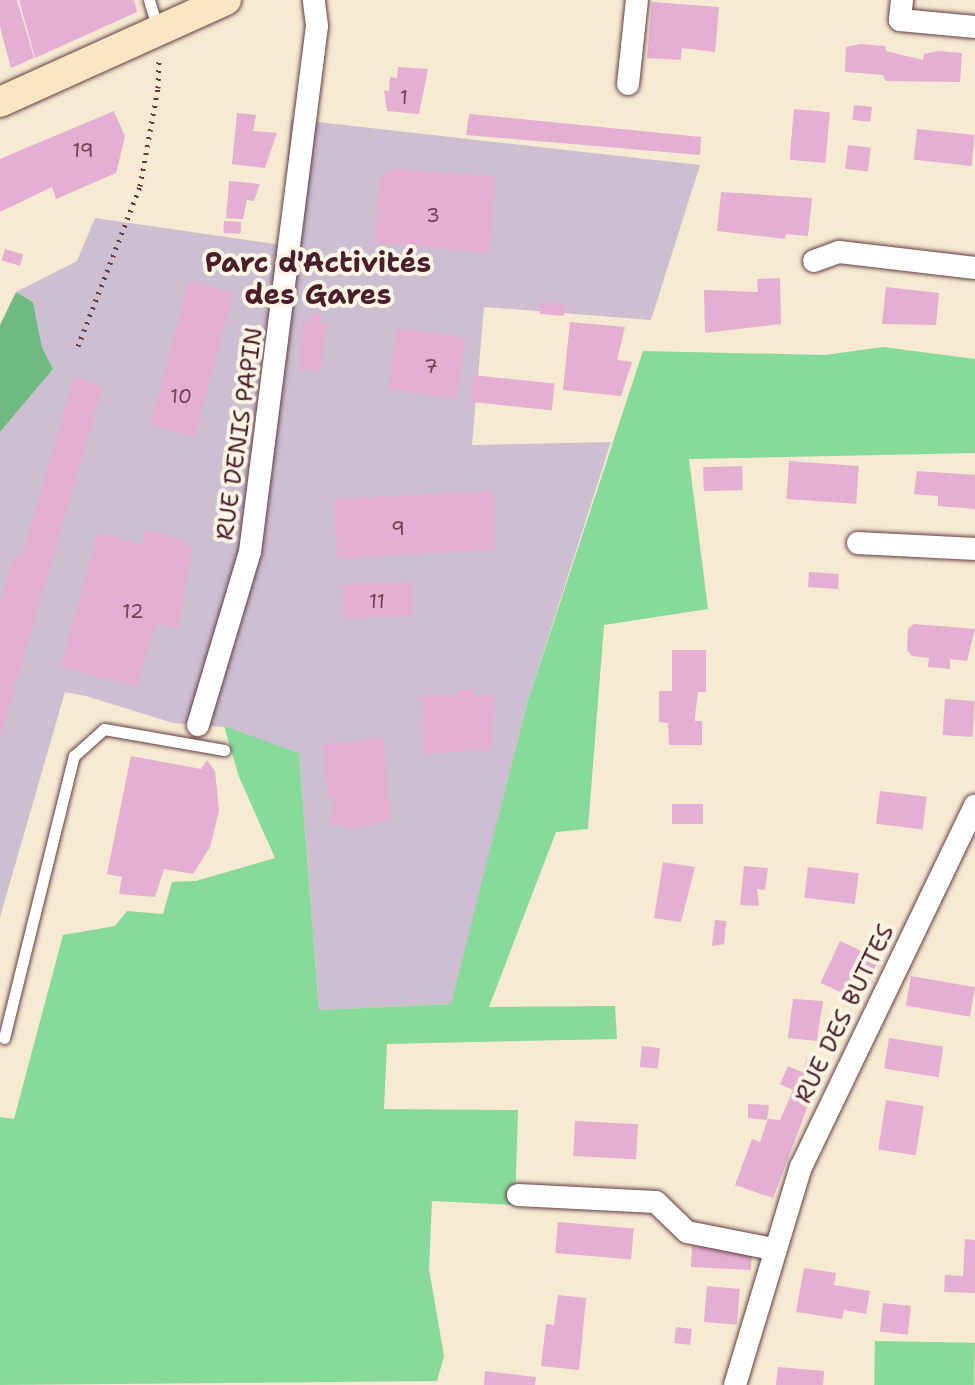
<!DOCTYPE html>
<html>
<head>
<meta charset="utf-8">
<style>
	body { margin:0 }
	#map { position:relative; width:975px; height:1385px; overflow:hidden; background:#f6ead2; font-family:"Shantell Sans",sans-serif }
	div>[style] { position:absolute }
	[style*='--x'] { left:calc(var(--x)*1px); top:calc(var(--y)*1px); width:calc(var(--w)*1px); rotate:calc(var(--a)*1deg) }
	.industrial>* { inset:0; background:#cdbed2 }
	.green>* { inset:0; background:#88da9a; transform-origin:0 0 }
	.forest>* { inset:0; background:#6eba82 }
	.building>* { inset:0; background:#e4afd3; transform-origin:0 0 }
	.path>* { height:5px; margin-top:-2.5px; transform-origin:0; background:repeating-linear-gradient(90deg,#643d44 0 2px,transparent 0 8px) }
	.roads { filter:drop-shadow(0 0 2px #643d44) drop-shadow(0 0 2px #643d44) }
	.service>* { height:11px; margin:-5.5px; padding:0 5.5px; transform-origin:5.5px; border-radius:5.5px; background:#fff }
	.minor>* { height:22px; margin:-11px; padding:0 11px; transform-origin:11px; border-radius:11px; background:#fff }
	.secondary>* { height:30px; margin:-15px; padding:0 15px; transform-origin:15px; border-radius:15px; background:#fbe6c4 }
	span { translate:-50% -50%; white-space:nowrap; text-align:center; line-height:1.15; -webkit-text-stroke:8px #fcf5e5; paint-order:stroke }
	.number-label { font-size:20px; color:#704355 }
	.number-label span { -webkit-text-stroke-width:0 }
	.street-label { font-size:24px; color:#4a1f2b }
	.quarter-label { font-size:28px; color:#4a1f2b; font-weight:700 }
</style>
</head>
<body>
<div id="map">
	<div class="industrial">
		<i style="clip-path:polygon(291px 119px,700px 165px,651px 320px,484px 307px,472px 445px,611px 442px,528px 700px,452px 1004px,319px 1010px,299px 753px,224px 727px,173px 723px,86px 696px,65px 692px,0 917px,0 432px,53px 369px,42px 347px,33px 302px,16px 292px,77px 261px,95px 218px,282px 245px)"></i>
	</div>
	<div class="green">
		<i style="clip-path:polygon(883px 347px,975px 359px,975px 453px,689px 459px,708px 609px,604px 625px,588px 829px,556px 832px,489px 1007px,615px 1006px,617px 1039px,387px 1044px,384px 1109px,518px 1110px,515px 1205px,432px 1201px,429px 1269px,444px 1356px,437px 1381px,0 1385px,0 1117px,14px 1119px,63px 935px,115px 926px,127px 911px,163px 914px,172px 882px,196px 881px,275px 858px,239px 777px,224px 726px,299px 753px,319px 1010px,451px 1004px,528px 700px,643px 351px,825px 355px)"></i>
		<i style="left:875px;top:1341px;width:100px;height:44px;rotate:1deg"></i>
	</div>
	<div class="forest">
		<i style="clip-path:polygon(16px 292px,33px 302px,42px 347px,53px 369px,0 432px,0 325px)"></i>
	</div>
	<div class="building">
		<i style="clip-path:polygon(0 0,17px 0,34px 58px,11px 68px,0 27px)"></i>
		<i style="clip-path:polygon(19px 0,134px 0,137px 12px,35px 58px)"></i>
		<i style="clip-path:polygon(652px 2px,719px 7px,715px 52px,682px 48px,681px 60px,647px 58px)"></i>
		<i style="clip-path:polygon(860px 44px,885px 46px,886px 51px,923px 60px,924px 54px,938px 51px,962px 53px,960px 82px,886px 81px,883px 75px,845px 72px,846px 47px)"></i>
		<i style="clip-path:polygon(398px 67px,428px 69px,419px 114px,387px 111px,384px 90px,389px 91px,390px 77px,397px 78px)"></i>
		<i style="left:854px;top:105px;width:18px;height:15px;rotate:6deg"></i>
		<i style="left:794px;top:109px;width:36px;height:51px;rotate:5deg"></i>
		<i style="clip-path:polygon(114px 111px,125px 137px,116px 173px,56px 199px,52px 187px,0 212px,0 159px)"></i>
		<i style="clip-path:polygon(237px 113px,256px 115px,253px 131px,277px 133px,265px 168px,232px 164px)"></i>
		<i style="clip-path:polygon(469px 114px,701px 137px,700px 155px,466px 135px)"></i>
		<i style="left:917px;top:129px;width:58px;height:31px;rotate:6deg"></i>
		<i style="left:848px;top:145px;width:23px;height:24px;rotate:7deg"></i>
		<i style="clip-path:polygon(391px 169px,495px 176px,489px 253px,375px 243px,380px 178px)"></i>
		<i style="clip-path:polygon(229px 181px,260px 184px,254px 201px,247px 200px,243px 219px,226px 218px)"></i>
		<i style="clip-path:polygon(721px 192px,812px 198px,808px 236px,786px 234px,785px 239px,717px 231px)"></i>
		<i style="left:224px;top:221px;width:17px;height:12px;rotate:3deg"></i>
		<i style="left:5px;top:249px;width:19px;height:12px;rotate:16deg"></i>
		<i style="clip-path:polygon(780px 278px,781px 324px,705px 333px,704px 290px,758px 292px,757px 279px)"></i>
		<i style="left:189px;top:281px;width:46px;height:149px;rotate:15deg"></i>
		<i style="clip-path:polygon(886px 287px,939px 293px,936px 325px,882px 324px)"></i>
		<i style="left:541px;top:302px;width:24px;height:12px;rotate:5deg"></i>
		<i style="clip-path:polygon(311px 313px,321px 314px,320px 323px,327px 324px,320px 372px,299px 369px,303px 321px,310px 321px)"></i>
		<i style="clip-path:polygon(570px 322px,625px 327px,617px 360px,632px 362px,621px 396px,563px 390px)"></i>
		<i style="left:397px;top:328px;width:69px;height:62px;rotate:8deg"></i>
		<i style="left:473px;top:375px;width:82px;height:27px;rotate:6deg"></i>
		<i style="clip-path:polygon(74px 377px,103px 386px,0 738px,0 604px,15px 555px,22px 557px)"></i>
		<i style="left:789px;top:461px;width:70px;height:38px;rotate:4deg"></i>
		<i style="left:742px;top:466px;width:24px;height:39px;rotate:88deg"></i>
		<i style="clip-path:polygon(917px 471px,975px 475px,975px 509px,938px 506px,938px 496px,914px 494px)"></i>
		<i style="left:493px;top:491px;width:59px;height:159px;rotate:87deg"></i>
		<i style="clip-path:polygon(146px 529px,188px 542px,192px 550px,178px 629px,156px 623px,137px 687px,61px 666px,98px 532px,142px 545px)"></i>
		<i style="left:809px;top:572px;width:30px;height:15px;rotate:4deg"></i>
		<i style="left:411px;top:582px;width:34px;height:69px;rotate:88deg"></i>
		<i style="clip-path:polygon(914px 624px,975px 629px,967px 661px,950px 659px,950px 669px,928px 667px,929px 658px,912px 656px,907px 650px,908px 629px)"></i>
		<i style="clip-path:polygon(672px 650px,706px 650px,706px 692px,698px 692px,695px 716px,695px 721px,702px 721px,702px 745px,669px 745px,668px 723px,659px 722px,659px 691px,672px 691px)"></i>
		<i style="clip-path:polygon(474px 689px,474px 697px,494px 695px,492px 749px,424px 754px,422px 695px,459px 696px,458px 690px)"></i>
		<i style="left:945px;top:699px;width:30px;height:36px;rotate:4deg"></i>
		<i style="clip-path:polygon(383px 738px,391px 820px,347px 830px,346px 825px,330px 826px,333px 795px,327px 795px,323px 744px)"></i>
		<i style="clip-path:polygon(131px 756px,201px 769px,207px 760px,215px 771px,219px 811px,210px 847px,193px 874px,164px 869px,155px 897px,119px 894px,122px 877px,107px 874px)"></i>
		<i style="left:880px;top:791px;width:47px;height:33px;rotate:7deg"></i>
		<i style="left:672px;top:804px;width:31px;height:20px"></i>
		<i style="clip-path:polygon(663px 862px,695px 867px,681px 922px,654px 918px)"></i>
		<i style="clip-path:polygon(744px 866px,768px 868px,765px 890px,757px 889px,759px 906px,740px 905px)"></i>
		<i style="left:808px;top:867px;width:51px;height:31px;rotate:7deg"></i>
		<i style="clip-path:polygon(715px 920px,726px 921px,724px 944px,712px 946px)"></i>
		<i style="left:840px;top:941px;width:43px;height:46px;rotate:25deg"></i>
		<i style="left:911px;top:976px;width:65px;height:30px;rotate:10deg"></i>
		<i style="clip-path:polygon(793px 999px,823px 1001px,817px 1039px,836px 1040px,835px 1050px,816px 1049px,817px 1041px,788px 1038px)"></i>
		<i style="left:889px;top:1038px;width:55px;height:31px;rotate:9deg"></i>
		<i style="left:642px;top:1046px;width:18px;height:21px;rotate:6deg"></i>
		<i style="clip-path:polygon(807px 1059px,823px 1066px,773px 1198px,735px 1185px,752px 1139px,760px 1142px,768px 1119px,780px 1120px,793px 1090px,780px 1084px,788px 1066px,802px 1072px)"></i>
		<i style="left:886px;top:1100px;width:38px;height:50px;rotate:9deg"></i>
		<i style="clip-path:polygon(748px 1104px,769px 1105px,767px 1120px,748px 1118px)"></i>
		<i style="left:575px;top:1121px;width:63px;height:35px;rotate:3deg"></i>
		<i style="left:558px;top:1222px;width:76px;height:31px;rotate:5deg"></i>
		<i style="clip-path:polygon(965px 1239px,975px 1240px,975px 1293px,944px 1292px,945px 1275px,963px 1276px)"></i>
		<i style="left:692px;top:1246px;width:60px;height:21px;rotate:3deg"></i>
		<i style="clip-path:polygon(804px 1268px,836px 1273px,834px 1285px,870px 1291px,866px 1314px,844px 1310px,842px 1319px,796px 1312px)"></i>
		<i style="left:707px;top:1286px;width:33px;height:36px;rotate:5deg"></i>
		<i style="clip-path:polygon(558px 1295px,586px 1298px,579px 1370px,541px 1366px,546px 1324px,554px 1325px)"></i>
		<i style="left:883px;top:1303px;width:28px;height:29px;rotate:6deg"></i>
		<i style="left:676px;top:1327px;width:16px;height:16px;rotate:7deg"></i>
		<i style="clip-path:polygon(778px 1367px,824px 1371px,823px 1385px,776px 1385px)"></i>
		<i style="clip-path:polygon(485px 1371px,536px 1377px,535px 1385px,484px 1385px)"></i>
	</div>
	<div class="path">
		<i style="--x:78;--y:346;--w:172;--a:-68.8"></i>
		<i style="--x:140;--y:186;--w:100;--a:-79.6"></i>
		<i style="--x:158;--y:88;--w:30;--a:-88"></i>
	</div>
	<div class="roads">
		<div class="service">
			<i style="--x:149;--y:0;--w:30;--a:73"></i>
			<i style="--x:4;--y:1038;--w:291;--a:-76.1"></i>
			<i style="--x:74;--y:756;--w:40;--a:-42"></i>
			<i style="--x:104;--y:729;--w:122;--a:9.9"></i>
		</div>
		<div class="minor">
			<i style="--x:902;--y:0;--w:20;--a:96"></i>
			<i style="--x:900;--y:20;--w:75;--a:5.3"></i>
			<i style="--x:628;--y:84;--w:84;--a:-83.9"></i>
			<i style="--x:814;--y:261;--w:27;--a:-20"></i>
			<i style="--x:839;--y:252;--w:137;--a:6.7"></i>
			<i style="--x:858;--y:543;--w:117;--a:2.9"></i>
			<i style="--x:198;--y:725;--w:181;--a:-73.3"></i>
			<i style="--x:250;--y:552;--w:530;--a:-82.74"></i>
			<i style="--x:317;--y:26;--w:26;--a:-97"></i>
			<i style="--x:518;--y:1195;--w:138;--a:2.9"></i>
			<i style="--x:656;--y:1202;--w:43;--a:44.1"></i>
			<i style="--x:687;--y:1232;--w:88;--a:11.2"></i>
			<i style="--x:735;--y:1385;--w:228;--a:-73.2"></i>
			<i style="--x:801;--y:1167;--w:401;--a:-64.3"></i>
		</div>
		<div class="secondary">
			<i style="--x:0;--y:102;--w:248;--a:-24.3"></i>
		</div>
	</div>
	<div class="number-label">
		<span style="left:404px;top:97px">1</span>
		<span style="left:83px;top:150px">19</span>
		<span style="left:433px;top:215px">3</span>
		<span style="left:431px;top:366px">7</span>
		<span style="left:181px;top:396px">10</span>
		<span style="left:398px;top:528px">9</span>
		<span style="left:377px;top:601px">11</span>
		<span style="left:133px;top:611px">12</span>
	</div>
	<div class="street-label">
		<span style="left:240px;top:434px;rotate:-82deg">RUE DENIS PAPIN</span>
		<span style="left:845px;top:1014px;rotate:-64deg">RUE DES BUTTES</span>
	</div>
	<div class="quarter-label">
		<span style="left:318px;top:278px">Parc d'Activités<br>des Gares</span>
	</div>
</div>
</body>
</html>
